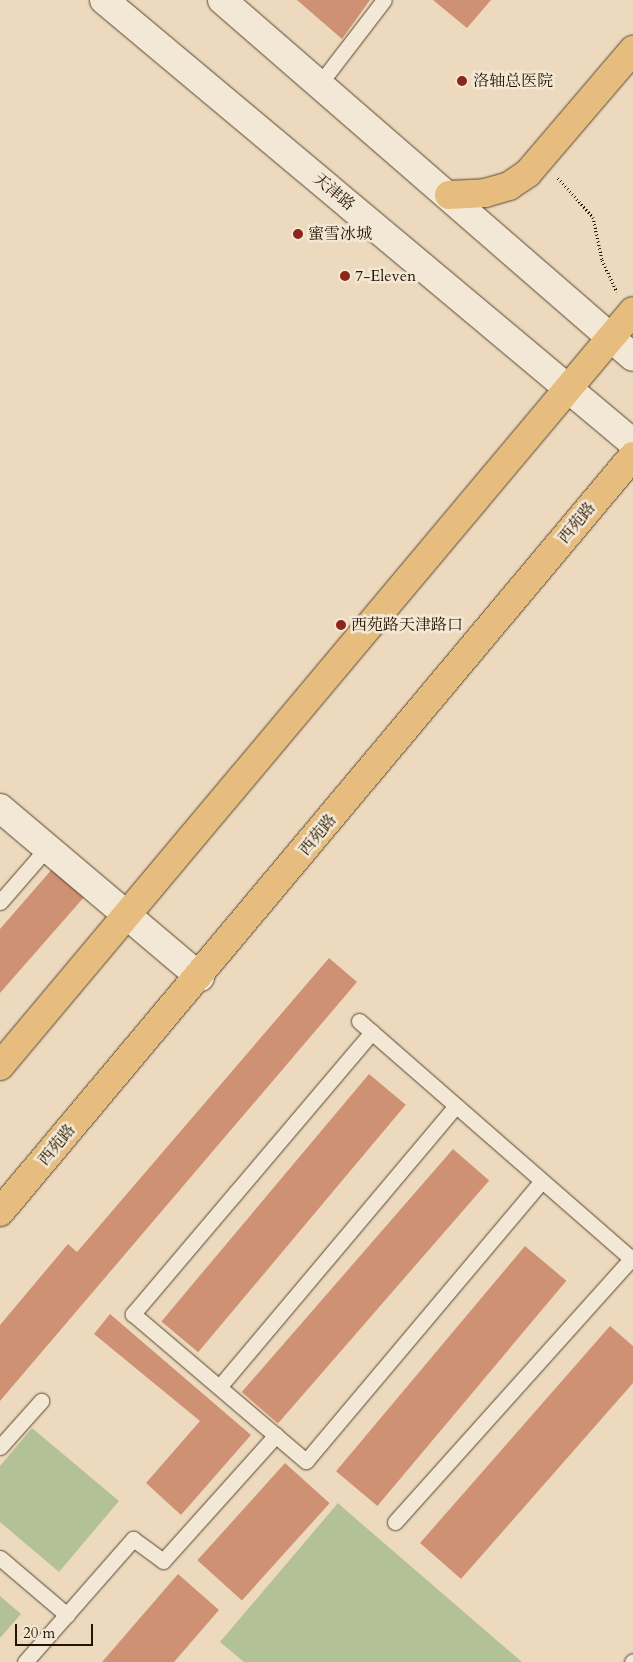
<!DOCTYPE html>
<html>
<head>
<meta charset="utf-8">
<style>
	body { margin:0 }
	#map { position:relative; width:633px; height:1662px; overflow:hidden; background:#eddabe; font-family:Cardo,"Noto Serif SC",serif }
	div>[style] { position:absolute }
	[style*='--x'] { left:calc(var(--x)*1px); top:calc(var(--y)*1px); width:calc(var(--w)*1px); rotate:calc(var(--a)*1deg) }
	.green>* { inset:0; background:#b3c196 }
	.building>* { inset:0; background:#cf9173; transform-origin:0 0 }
	.path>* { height:3px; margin-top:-1.5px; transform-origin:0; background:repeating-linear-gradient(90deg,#251500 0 1px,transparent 0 3.5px) }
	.roads { filter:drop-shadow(0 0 1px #574630) drop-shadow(0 0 1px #574630) }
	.service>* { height:15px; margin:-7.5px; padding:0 7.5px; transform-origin:7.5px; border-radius:7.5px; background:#f3e7d5 }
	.minor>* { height:28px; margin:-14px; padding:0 14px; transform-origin:14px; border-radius:14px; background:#f3e7d5 }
	.secondary>* { height:28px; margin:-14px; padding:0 14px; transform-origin:14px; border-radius:14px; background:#f3e7d5 }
	.primary>* { height:28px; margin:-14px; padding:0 14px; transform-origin:14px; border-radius:14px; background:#e6bd7f }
	.dots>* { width:14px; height:14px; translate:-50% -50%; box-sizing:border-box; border:2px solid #f3e7d5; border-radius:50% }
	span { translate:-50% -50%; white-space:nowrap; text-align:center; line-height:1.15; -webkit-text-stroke:5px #f3e7d5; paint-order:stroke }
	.poi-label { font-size:16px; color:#251500 }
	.left { translate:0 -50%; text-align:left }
	.street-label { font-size:16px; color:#251500 }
	.scale { position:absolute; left:15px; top:1624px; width:78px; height:22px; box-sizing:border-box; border:2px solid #251500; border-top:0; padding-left:6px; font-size:15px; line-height:18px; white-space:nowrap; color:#251500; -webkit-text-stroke:4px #f3e7d5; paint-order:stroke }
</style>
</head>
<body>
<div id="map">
	<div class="green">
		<i style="clip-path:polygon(32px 1428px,119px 1501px,59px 1572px,0 1522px,0 1466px)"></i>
		<i style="clip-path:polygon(338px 1503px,348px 1512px,522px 1662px,244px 1662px,220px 1642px)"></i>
		<i style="clip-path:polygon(0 1596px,21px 1614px,0 1638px)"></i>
	</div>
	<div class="building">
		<i style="clip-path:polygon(297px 0,370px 0,342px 39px)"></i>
		<i style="clip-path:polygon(433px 0,491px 0,467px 28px)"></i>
		<i style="clip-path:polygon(53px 868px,85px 896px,0 993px,0 929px)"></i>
		<i style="clip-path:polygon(329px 958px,357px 982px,0 1401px,0 1325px,68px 1244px,77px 1252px)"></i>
		<i style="left:369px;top:1074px;width:48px;height:323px;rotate:40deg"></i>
		<i style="left:453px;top:1149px;width:48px;height:322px;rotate:41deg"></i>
		<i style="left:525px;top:1246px;width:54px;height:294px;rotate:40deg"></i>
		<i style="clip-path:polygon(110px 1314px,251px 1435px,181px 1515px,146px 1483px,200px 1421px,94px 1334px)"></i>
		<i style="clip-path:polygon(610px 1326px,633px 1346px,633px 1383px,461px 1579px,420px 1543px)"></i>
		<i style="left:285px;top:1463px;width:60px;height:131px;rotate:42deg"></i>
		<i style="clip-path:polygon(178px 1574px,219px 1610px,174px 1662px,102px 1662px)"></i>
	</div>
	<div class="path">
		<i style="--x:558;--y:178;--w:52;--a:48.1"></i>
		<i style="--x:593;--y:217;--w:44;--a:78.2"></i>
		<i style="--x:602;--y:260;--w:35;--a:65"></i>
	</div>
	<div class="roads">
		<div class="service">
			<i style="--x:321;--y:82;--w:103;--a:-52.5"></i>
			<i style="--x:0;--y:902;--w:72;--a:-49"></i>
			<i style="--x:359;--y:1021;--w:364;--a:41.1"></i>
			<i style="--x:372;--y:1032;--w:370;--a:130.3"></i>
			<i style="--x:133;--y:1314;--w:227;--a:40.4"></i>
			<i style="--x:306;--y:1461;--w:366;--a:-49.9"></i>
			<i style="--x:220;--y:1386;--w:366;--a:-49.9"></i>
			<i style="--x:0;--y:1447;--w:62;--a:-48.3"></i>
			<i style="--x:395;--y:1522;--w:353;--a:-48.1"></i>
			<i style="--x:0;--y:1558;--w:88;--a:40.4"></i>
			<i style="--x:25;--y:1662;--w:164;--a:-48.7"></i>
			<i style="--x:133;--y:1539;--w:37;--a:36"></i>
			<i style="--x:163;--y:1561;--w:169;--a:-48.1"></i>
			<i style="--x:632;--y:1662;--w:1;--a:-45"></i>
		</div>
		<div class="minor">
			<i style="--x:0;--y:808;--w:262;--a:40.2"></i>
		</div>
		<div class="secondary">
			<i style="--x:104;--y:0;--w:690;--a:39.94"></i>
			<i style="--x:222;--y:0;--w:544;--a:40.98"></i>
		</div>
		<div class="primary">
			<i style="--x:449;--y:195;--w:36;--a:-3"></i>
			<i style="--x:485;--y:193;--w:25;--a:-16"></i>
			<i style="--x:509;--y:186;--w:23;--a:-34"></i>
			<i style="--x:528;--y:173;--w:162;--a:-49.5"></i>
			<i style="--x:0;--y:1066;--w:985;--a:-50.02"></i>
			<i style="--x:0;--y:1212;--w:986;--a:-50.06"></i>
		</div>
	</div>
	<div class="dots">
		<i style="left:462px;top:81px;background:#8f2418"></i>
		<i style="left:298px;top:234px;background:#8f2418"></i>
		<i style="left:345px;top:276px;background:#8f2418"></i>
		<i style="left:341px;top:625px;background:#8f2418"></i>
	</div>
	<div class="poi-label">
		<span class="left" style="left:473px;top:81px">洛轴总医院</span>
		<span class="left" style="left:308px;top:234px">蜜雪冰城</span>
		<span class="left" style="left:355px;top:276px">7-Eleven</span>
		<span class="left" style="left:351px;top:625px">西苑路天津路口</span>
	</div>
	<div class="street-label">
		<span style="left:334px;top:192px;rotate:40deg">天津路</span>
		<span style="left:577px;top:523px;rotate:-50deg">西苑路</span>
		<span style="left:318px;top:835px;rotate:-50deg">西苑路</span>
		<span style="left:57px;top:1145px;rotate:-50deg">西苑路</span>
	</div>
	<div class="scale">20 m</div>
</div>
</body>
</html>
